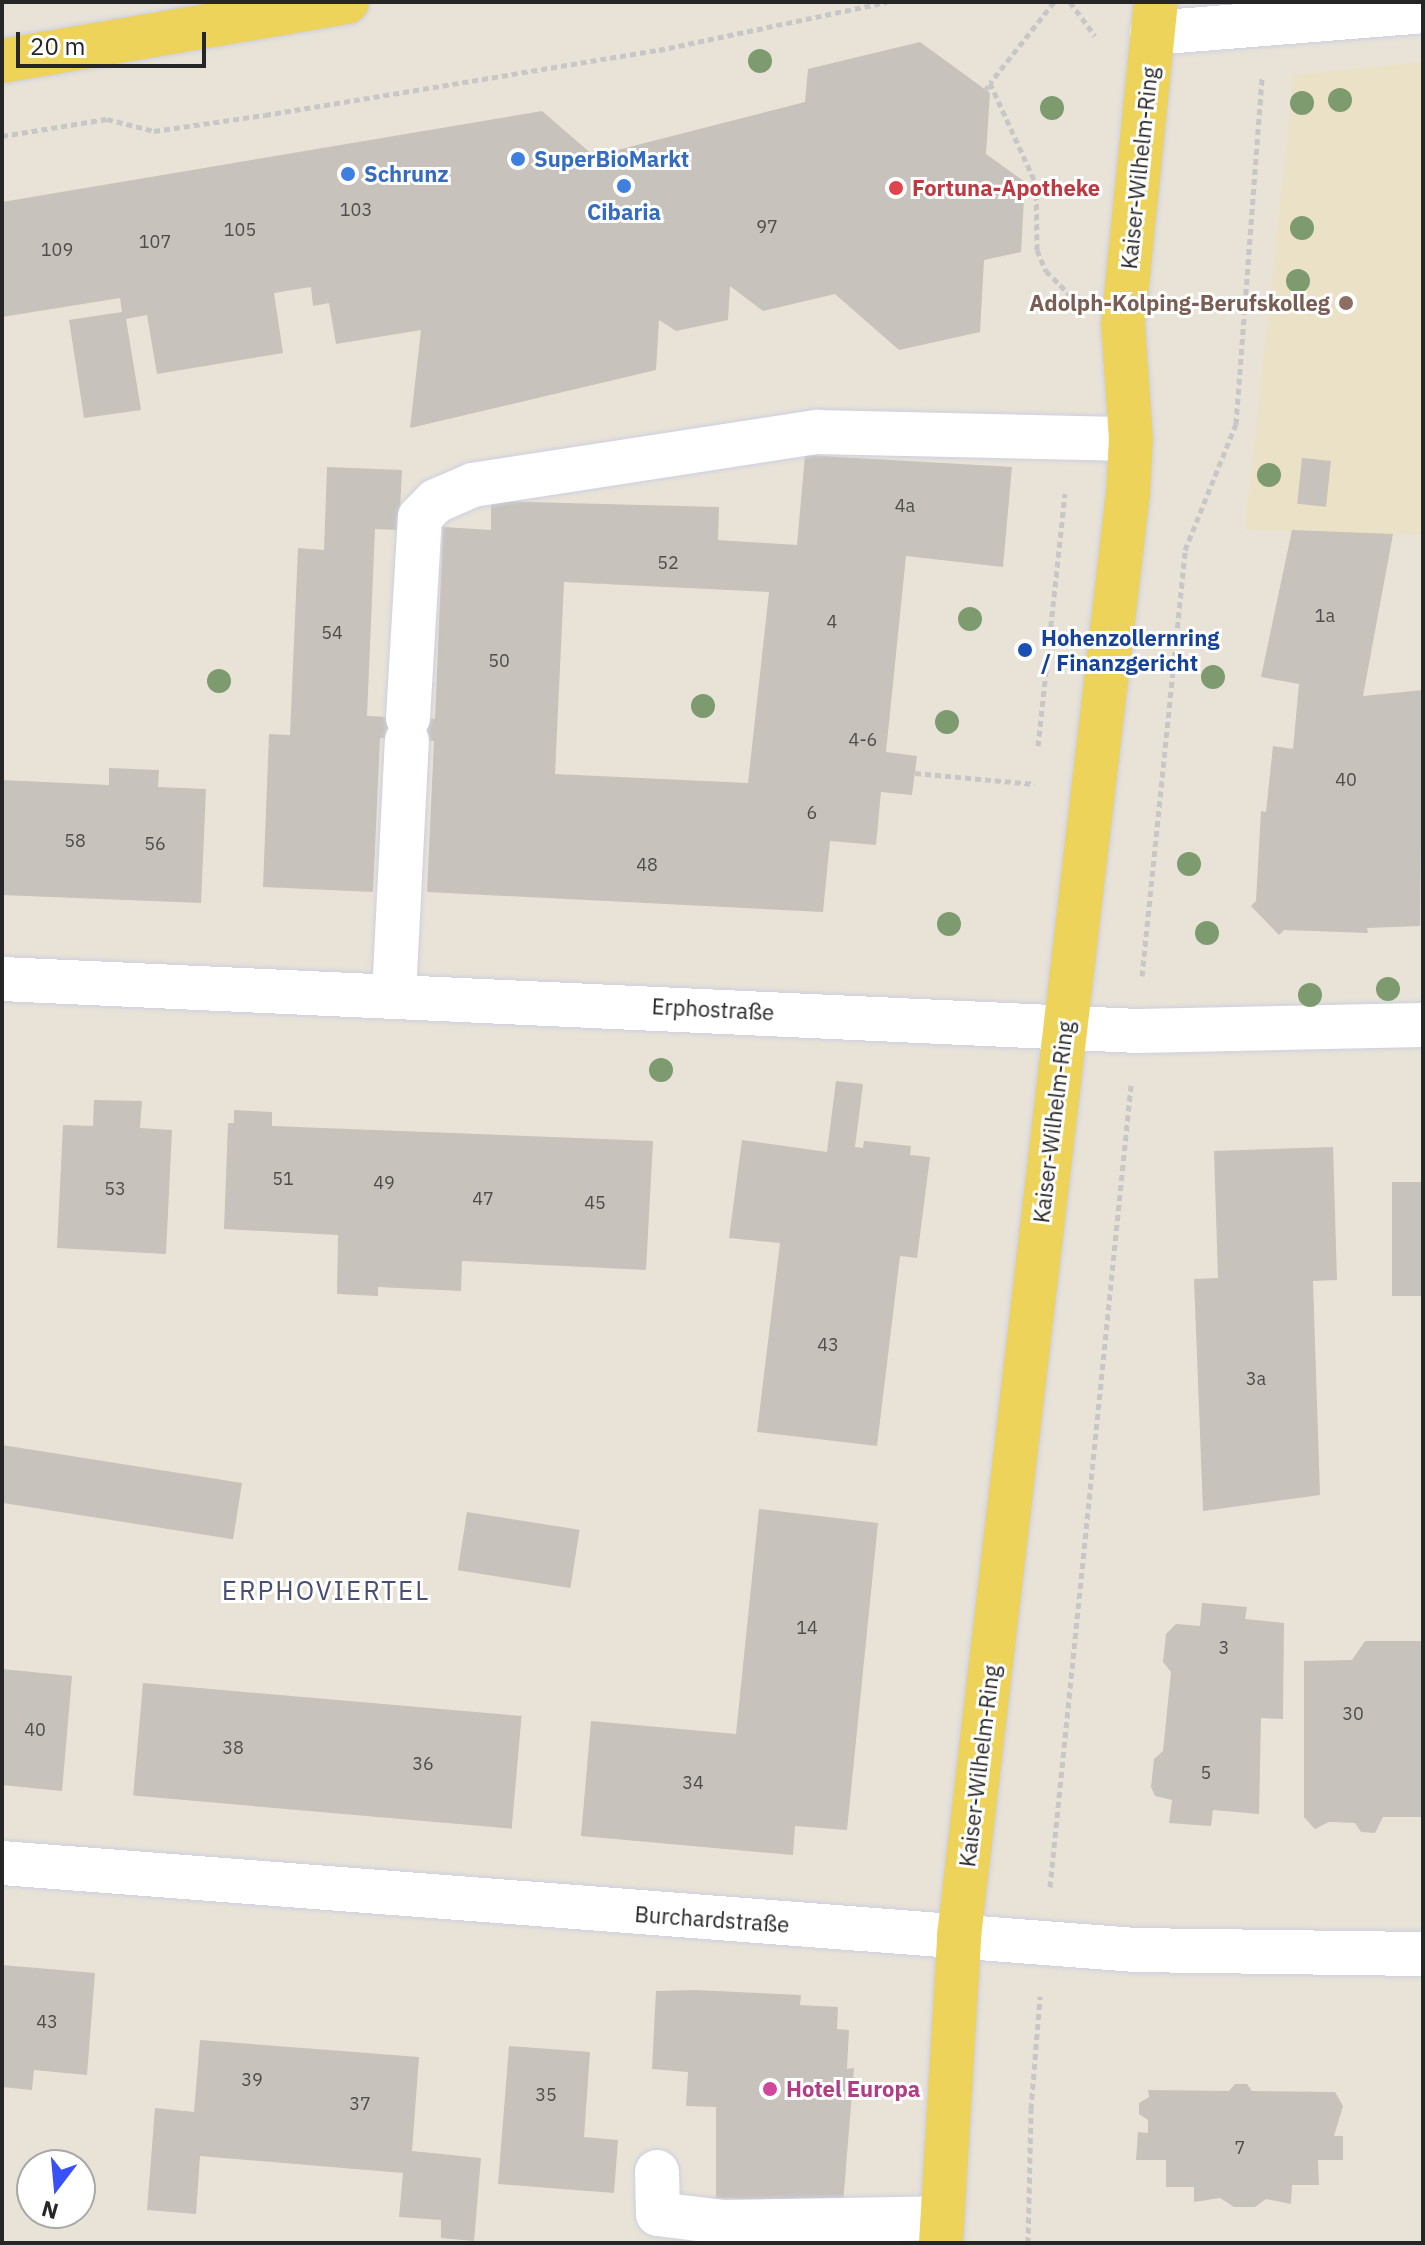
<!DOCTYPE html>
<html>
<head>
<meta charset="utf-8">
<style>
	body { margin:0 }
	#map { position:relative; width:1425px; height:2245px; overflow:hidden; background:#e9e3d7; font-family:"IBM Plex Sans",sans-serif }
	div>[style] { position:absolute }
	[style*='--x'] { left:calc(var(--x)*1px); top:calc(var(--y)*1px); width:calc(var(--w)*1px); rotate:calc(var(--a)*1deg) }
	.education>* { inset:0; background:#ebe1c6 }
	.building>* { inset:0; background:#c7c2bb; transform-origin:0 0 }
	.path>* { height:5px; margin-top:-2.5px; transform-origin:0; background:repeating-linear-gradient(90deg,#c7c7c7 0 6px,transparent 0 10px) }
	.roads { filter:drop-shadow(0 0 2px #cdcfe0) drop-shadow(0 0 2px #cdcfe0) }
	.minor>* { height:44px; margin:-22px; padding:0 22px; transform-origin:22px; border-radius:22px; background:#fff }
	.major>* { height:44px; margin:-22px; padding:0 22px; transform-origin:22px; border-radius:22px; background:#edd359 }
	.trees>* { width:24px; height:24px; margin:-12px; border-radius:50%; background:#7d9b6f }
	.dots>* { width:22px; height:22px; translate:-50% -50%; box-sizing:border-box; border:4px solid #fff; border-radius:50% }
	span { translate:-50% -50%; white-space:nowrap; text-align:center; line-height:1.15; -webkit-text-stroke:6px #fff; paint-order:stroke }
	.number-label { font-size:18px; color:#4e4d4b }
	.number-label span { -webkit-text-stroke-width:0 }
	.shop-label { font-size:22px; color:#366cbe; font-weight:700 }
	.left { translate:0 -50%; text-align:left }
	.street-label { font-size:22px; color:#262626 }
	.health-label { font-size:22px; color:#be3a42; font-weight:700 }
	.education-label { font-size:22px; color:#785e54; font-weight:700 }
	.right { translate:-100% -50%; text-align:right }
	.transit-label { font-size:22px; color:#164399; font-weight:700 }
	.hotel-label { font-size:22px; color:#b23c85; font-weight:700 }
	.quarter-label { font-size:26px; color:#484e75; letter-spacing:2px }
	.frame { position:absolute; inset:0; border:4px solid #262626; pointer-events:none }
	.north { position:absolute; left:16px; top:2149px; width:80px; height:80px; box-sizing:border-box; background:#fff; border:2px solid #a8a8a8; border-radius:50%; rotate:196deg; font-size:22px; font-weight:700; line-height:32px; text-align:center; color:#262626 }
	.north::after { content:''; display:block; margin:auto; width:28px; height:36px; background:#3850f6; clip-path:polygon(50% 0,100% 100%,50% 72%,0 100%) }
	.scale { position:absolute; left:16px; top:32px; width:190px; height:36px; box-sizing:border-box; border:4px solid #262626; border-top:0; padding-left:10px; font-size:24px; line-height:28px; white-space:nowrap; color:#262626; -webkit-text-stroke:6px #fff; paint-order:stroke }
</style>
</head>
<body>
<div id="map">
	<div class="education">
		<i style="clip-path:polygon(1423px 62px,1423px 535px,1245px 530px,1294px 75px)"></i>
	</div>
	<div class="building">
		<i style="clip-path:polygon(920px 42px,990px 93px,986px 154px,1025px 182px,1021px 252px,984px 260px,980px 332px,899px 350px,835px 294px,763px 311px,730px 286px,728px 320px,676px 331px,659px 320px,656px 370px,410px 428px,421px 330px,336px 344px,329px 303px,313px 306px,311px 287px,274px 293px,283px 353px,157px 374px,147px 315px,126px 319px,141px 410px,84px 418px,69px 320px,122px 312px,120px 298px,2px 317px,2px 202px,542px 111px,594px 156px,805px 102px,808px 69px)"></i>
		<i style="clip-path:polygon(evenodd,805px 455px,1012px 467px,1003px 567px,906px 556px,886px 752px,917px 756px,912px 795px,881px 792px,876px 845px,830px 841px,823px 912px,427px 892px,434px 741px,380px 738px,373px 892px,263px 887px,269px 734px,290px 735px,298px 548px,324px 550px,327px 467px,402px 470px,399px 530px,375px 529px,367px 716px,435px 719px,443px 527px,491px 530px,491px 501px,719px 507px,718px 540px,797px 545px,805px 455px,564px 582px,769px 592px,748px 783px,555px 774px,564px 582px)"></i>
		<i style="left:1302px;top:458px;width:29px;height:46px;rotate:6deg"></i>
		<i style="clip-path:polygon(1292px 530px,1393px 534px,1363px 696px,1423px 690px,1420px 926px,1367px 928px,1368px 933px,1284px 930px,1279px 935px,1251px 906px,1256px 901px,1261px 811px,1266px 812px,1273px 746px,1293px 749px,1299px 684px,1261px 677px)"></i>
		<i style="clip-path:polygon(109px 768px,159px 770px,158px 787px,206px 789px,201px 903px,2px 895px,2px 780px,109px 785px)"></i>
		<i style="clip-path:polygon(836px 1081px,863px 1084px,855px 1147px,863px 1148px,864px 1141px,911px 1146px,910px 1155px,930px 1157px,917px 1258px,900px 1256px,877px 1446px,757px 1432px,780px 1243px,729px 1238px,742px 1140px,827px 1152px)"></i>
		<i style="clip-path:polygon(94px 1100px,142px 1101px,140px 1128px,172px 1130px,166px 1254px,57px 1248px,63px 1125px,93px 1126px)"></i>
		<i style="clip-path:polygon(234px 1110px,272px 1112px,272px 1126px,653px 1141px,646px 1270px,462px 1261px,461px 1291px,378px 1287px,378px 1296px,337px 1294px,338px 1235px,224px 1229px,228px 1123px,234px 1123px)"></i>
		<i style="clip-path:polygon(1333px 1147px,1337px 1280px,1313px 1281px,1320px 1495px,1203px 1511px,1194px 1279px,1218px 1278px,1214px 1151px)"></i>
		<i style="left:1423px;top:1182px;width:114px;height:31px;rotate:90deg"></i>
		<i style="left:2px;top:1445px;width:243px;height:57px;rotate:9deg"></i>
		<i style="clip-path:polygon(759px 1509px,878px 1523px,847px 1830px,795px 1826px,793px 1855px,581px 1836px,591px 1721px,736px 1734px)"></i>
		<i style="left:467px;top:1512px;width:114px;height:59px;rotate:9deg"></i>
		<i style="clip-path:polygon(1202px 1603px,1247px 1607px,1245px 1619px,1284px 1623px,1283px 1719px,1261px 1718px,1259px 1814px,1213px 1810px,1211px 1826px,1169px 1823px,1172px 1800px,1155px 1796px,1151px 1787px,1154px 1759px,1163px 1751px,1171px 1672px,1163px 1662px,1166px 1634px,1176px 1624px,1200px 1626px)"></i>
		<i style="clip-path:polygon(1365px 1641px,1423px 1641px,1423px 1817px,1383px 1817px,1375px 1833px,1361px 1832px,1355px 1823px,1329px 1822px,1315px 1829px,1304px 1817px,1304px 1661px,1352px 1660px)"></i>
		<i style="clip-path:polygon(2px 1669px,72px 1676px,62px 1791px,2px 1785px)"></i>
		<i style="left:143px;top:1683px;width:380px;height:113px;rotate:5deg"></i>
		<i style="clip-path:polygon(2px 1965px,95px 1973px,87px 2075px,34px 2070px,32px 2090px,2px 2087px)"></i>
		<i style="clip-path:polygon(695px 1990px,801px 1995px,800px 2005px,838px 2007px,837px 2029px,849px 2030px,847px 2069px,854px 2068px,843px 2204px,716px 2198px,716px 2107px,686px 2106px,688px 2072px,652px 2069px,656px 1991px)"></i>
		<i style="clip-path:polygon(200px 2040px,419px 2057px,412px 2151px,481px 2158px,474px 2241px,441px 2238px,441px 2220px,399px 2217px,403px 2173px,200px 2156px,196px 2214px,147px 2210px,155px 2108px,194px 2112px)"></i>
		<i style="clip-path:polygon(509px 2046px,590px 2052px,584px 2137px,618px 2140px,614px 2193px,498px 2184px)"></i>
		<i style="clip-path:polygon(1235px 2084px,1247px 2084px,1252px 2091px,1335px 2092px,1343px 2106px,1334px 2136px,1343px 2136px,1343px 2160px,1318px 2160px,1319px 2185px,1292px 2185px,1291px 2204px,1266px 2199px,1255px 2207px,1234px 2207px,1220px 2198px,1194px 2202px,1194px 2187px,1166px 2187px,1166px 2160px,1136px 2160px,1138px 2132px,1148px 2133px,1148px 2120px,1139px 2114px,1139px 2103px,1149px 2097px,1148px 2090px,1229px 2091px)"></i>
	</div>
	<div class="path">
		<i style="--x:1054;--y:2;--w:103;--a:128.3"></i>
		<i style="--x:990;--y:83;--w:111;--a:65.5"></i>
		<i style="--x:1036;--y:184;--w:66;--a:89.1"></i>
		<i style="--x:1037;--y:250;--w:23;--a:67"></i>
		<i style="--x:1046;--y:271;--w:33;--a:45"></i>
		<i style="--x:1070;--y:2;--w:42;--a:53.7"></i>
		<i style="--x:985;--y:91;--w:9;--a:-58"></i>
		<i style="--x:2;--y:136;--w:106;--a:-9.2"></i>
		<i style="--x:107;--y:119;--w:49;--a:14.3"></i>
		<i style="--x:154;--y:131;--w:112;--a:-8.2"></i>
		<i style="--x:265;--y:115;--w:399;--a:-9.4"></i>
		<i style="--x:659;--y:50;--w:233;--a:-11.9"></i>
		<i style="--x:1038;--y:746;--w:254;--a:-83.9"></i>
		<i style="--x:915;--y:773;--w:120;--a:5.3"></i>
		<i style="--x:1142;--y:976;--w:428;--a:-84.2"></i>
		<i style="--x:1185;--y:550;--w:136;--a:-68"></i>
		<i style="--x:1236;--y:424;--w:347;--a:-85.7"></i>
		<i style="--x:1050;--y:1887;--w:806;--a:-84.23"></i>
		<i style="--x:1028;--y:2243;--w:134;--a:-88.7"></i>
		<i style="--x:1031;--y:2109;--w:113;--a:-85.4"></i>
	</div>
	<div class="roads">
		<div class="minor">
			<i style="--x:1152;--y:33;--w:272;--a:-4.6"></i>
			<i style="--x:408;--y:718;--w:201;--a:-86.6"></i>
			<i style="--x:420;--y:517;--w:23;--a:-45"></i>
			<i style="--x:436;--y:501;--w:40;--a:-23.4"></i>
			<i style="--x:473;--y:485;--w:348;--a:-8.8"></i>
			<i style="--x:817;--y:432;--w:314;--a:1.3"></i>
			<i style="--x:2;--y:979;--w:1136;--a:2.62"></i>
			<i style="--x:1137;--y:1031;--w:286;--a:-1.2"></i>
			<i style="--x:394;--y:995;--w:255;--a:-87.1"></i>
			<i style="--x:2;--y:1863;--w:1135;--a:4.39"></i>
			<i style="--x:1134;--y:1950;--w:289;--a:0.8"></i>
			<i style="--x:657;--y:2172;--w:42;--a:88.6"></i>
			<i style="--x:658;--y:2214;--w:64;--a:7.1"></i>
			<i style="--x:722;--y:2222;--w:220;--a:-1"></i>
		</div>
		<div class="major">
			<i style="--x:2;--y:61;--w:350;--a:-9.7"></i>
			<i style="--x:941;--y:2243;--w:308;--a:-86.6"></i>
			<i style="--x:959;--y:1936;--w:1452;--a:-83.32"></i>
			<i style="--x:1128;--y:494;--w:55;--a:-86.9"></i>
			<i style="--x:1131;--y:439;--w:114;--a:-94"></i>
			<i style="--x:1123;--y:325;--w:325;--a:-84.2"></i>
		</div>
	</div>
	<div class="trees">
		<i style="left:760px;top:61px"></i>
		<i style="left:1340px;top:100px"></i>
		<i style="left:1302px;top:103px"></i>
		<i style="left:1052px;top:108px"></i>
		<i style="left:1302px;top:228px"></i>
		<i style="left:1298px;top:281px"></i>
		<i style="left:1269px;top:475px"></i>
		<i style="left:970px;top:619px"></i>
		<i style="left:1213px;top:677px"></i>
		<i style="left:219px;top:681px"></i>
		<i style="left:703px;top:706px"></i>
		<i style="left:947px;top:722px"></i>
		<i style="left:1189px;top:864px"></i>
		<i style="left:949px;top:924px"></i>
		<i style="left:1207px;top:933px"></i>
		<i style="left:1388px;top:989px"></i>
		<i style="left:1310px;top:995px"></i>
		<i style="left:661px;top:1070px"></i>
	</div>
	<div class="dots">
		<i style="left:518px;top:159px;background:#3f7fe0"></i>
		<i style="left:348px;top:174px;background:#3f7fe0"></i>
		<i style="left:624px;top:186px;background:#3f7fe0"></i>
		<i style="left:896px;top:188px;background:#e0444e"></i>
		<i style="left:1346px;top:303px;background:#8d6e63"></i>
		<i style="left:1025px;top:650px;background:#1a4fb4"></i>
		<i style="left:770px;top:2089px;background:#d1479c"></i>
	</div>
	<div class="number-label">
		<span style="left:356px;top:210px">103</span>
		<span style="left:767px;top:227px">97</span>
		<span style="left:240px;top:230px">105</span>
		<span style="left:155px;top:242px">107</span>
		<span style="left:57px;top:250px">109</span>
		<span style="left:905px;top:506px">4a</span>
		<span style="left:668px;top:563px">52</span>
		<span style="left:1325px;top:616px">1a</span>
		<span style="left:832px;top:622px">4</span>
		<span style="left:332px;top:633px">54</span>
		<span style="left:499px;top:661px">50</span>
		<span style="left:863px;top:740px">4-6</span>
		<span style="left:1346px;top:780px">40</span>
		<span style="left:812px;top:813px">6</span>
		<span style="left:75px;top:841px">58</span>
		<span style="left:155px;top:844px">56</span>
		<span style="left:647px;top:865px">48</span>
		<span style="left:283px;top:1179px">51</span>
		<span style="left:384px;top:1183px">49</span>
		<span style="left:115px;top:1189px">53</span>
		<span style="left:483px;top:1199px">47</span>
		<span style="left:595px;top:1203px">45</span>
		<span style="left:828px;top:1345px">43</span>
		<span style="left:1256px;top:1379px">3a</span>
		<span style="left:807px;top:1628px">14</span>
		<span style="left:1224px;top:1648px">3</span>
		<span style="left:1353px;top:1714px">30</span>
		<span style="left:35px;top:1730px">40</span>
		<span style="left:233px;top:1748px">38</span>
		<span style="left:423px;top:1764px">36</span>
		<span style="left:1206px;top:1773px">5</span>
		<span style="left:693px;top:1783px">34</span>
		<span style="left:47px;top:2022px">43</span>
		<span style="left:252px;top:2080px">39</span>
		<span style="left:546px;top:2095px">35</span>
		<span style="left:360px;top:2104px">37</span>
		<span style="left:1240px;top:2148px">7</span>
	</div>
	<div class="shop-label">
		<span class="left" style="left:534px;top:159px">SuperBioMarkt</span>
		<span class="left" style="left:364px;top:174px">Schrunz</span>
		<span style="left:624px;top:212px">Cibaria</span>
	</div>
	<div class="street-label">
		<span style="left:1139px;top:168px;rotate:-84deg">Kaiser-Wilhelm-Ring</span>
		<span style="left:713px;top:1009px;rotate:3deg">Erphostraße</span>
		<span style="left:1053px;top:1122px;rotate:-83deg">Kaiser-Wilhelm-Ring</span>
		<span style="left:979px;top:1766px;rotate:-83deg">Kaiser-Wilhelm-Ring</span>
		<span style="left:712px;top:1919px;rotate:4deg">Burchardstraße</span>
	</div>
	<div class="health-label">
		<span class="left" style="left:912px;top:188px">Fortuna-Apotheke</span>
	</div>
	<div class="education-label">
		<span class="right" style="left:1330px;top:303px">Adolph-Kolping-Berufskolleg</span>
	</div>
	<div class="transit-label">
		<span class="left" style="left:1041px;top:650px">Hohenzollernring<br>/ Finanzgericht</span>
	</div>
	<div class="hotel-label">
		<span class="left" style="left:786px;top:2089px">Hotel Europa</span>
	</div>
	<div class="quarter-label">
		<span style="left:326px;top:1591px">ERPHOVIERTEL</span>
	</div>
	<div class="frame"></div>
	<div class="north">N</div>
	<div class="scale">20 m</div>
</div>
</body>
</html>
